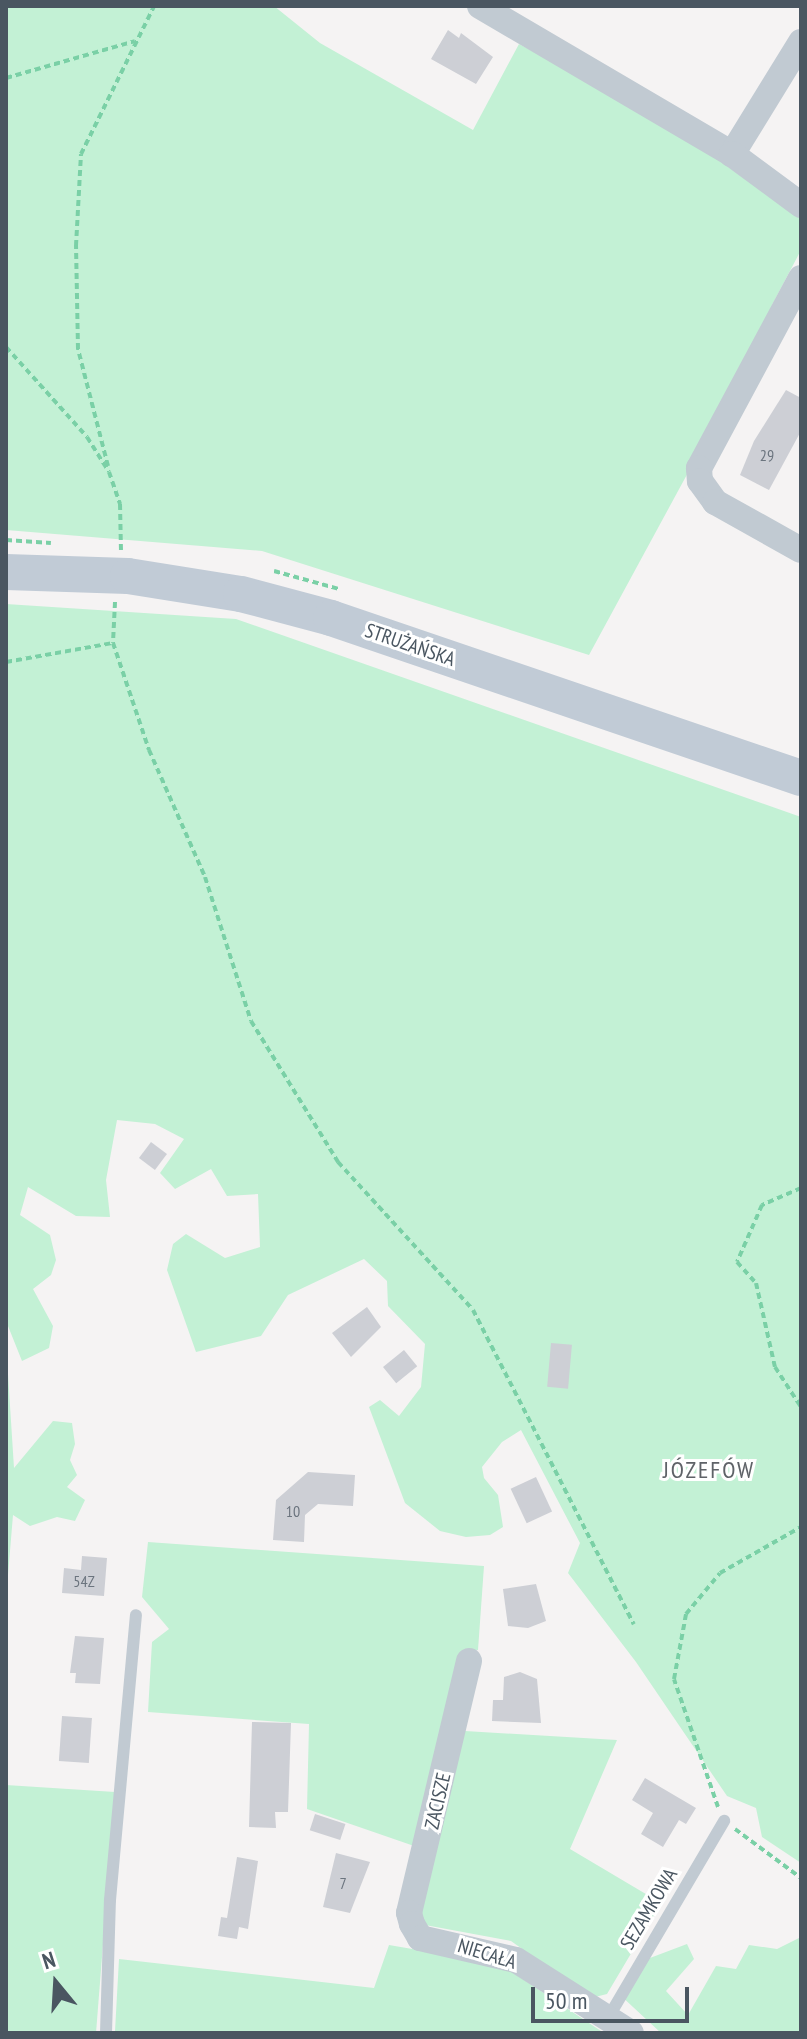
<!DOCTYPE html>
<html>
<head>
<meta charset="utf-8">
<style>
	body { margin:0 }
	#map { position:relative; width:807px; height:2039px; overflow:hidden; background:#f5f3f3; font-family:"PT Sans Narrow",sans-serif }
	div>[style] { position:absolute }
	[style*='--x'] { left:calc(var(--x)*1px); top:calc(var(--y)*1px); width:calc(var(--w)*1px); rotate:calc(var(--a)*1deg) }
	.green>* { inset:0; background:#c3f1d5 }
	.building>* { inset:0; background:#cdcfd5; transform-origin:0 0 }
	.path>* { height:4px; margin-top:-2px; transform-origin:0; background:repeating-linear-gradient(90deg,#7ad0a6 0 6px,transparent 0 10px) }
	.lane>* { height:12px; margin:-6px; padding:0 6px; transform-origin:6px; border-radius:6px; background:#c1cad2 }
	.street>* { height:26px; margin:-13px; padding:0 13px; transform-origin:13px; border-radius:13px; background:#c1cad2 }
	.secondary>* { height:36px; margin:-18px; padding:0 18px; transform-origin:18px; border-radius:18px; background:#c1cbd6 }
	span { translate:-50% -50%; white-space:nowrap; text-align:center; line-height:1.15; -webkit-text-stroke:6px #fff; paint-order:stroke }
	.number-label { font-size:16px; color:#6b747e }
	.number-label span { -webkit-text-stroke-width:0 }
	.street-label { font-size:20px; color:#4a5661 }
	.quarter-label { font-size:24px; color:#5f6368; letter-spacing:2px }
	.frame { position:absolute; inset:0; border:8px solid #4a5661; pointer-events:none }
	.north { position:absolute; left:16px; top:1943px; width:80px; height:80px; -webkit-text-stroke:6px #fff; paint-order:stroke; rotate:342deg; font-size:22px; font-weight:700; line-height:32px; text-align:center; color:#4a5661 }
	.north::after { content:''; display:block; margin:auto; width:28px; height:36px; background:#4a5661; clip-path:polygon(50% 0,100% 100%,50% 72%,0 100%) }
	.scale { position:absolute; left:531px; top:1987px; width:158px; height:36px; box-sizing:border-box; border:4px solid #4a5661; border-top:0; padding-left:10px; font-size:24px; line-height:28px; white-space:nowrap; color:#4a5661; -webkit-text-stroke:6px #fff; paint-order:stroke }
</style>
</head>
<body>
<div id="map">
	<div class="green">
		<i style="clip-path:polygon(6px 6px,274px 6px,320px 43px,473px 130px,519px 44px,709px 144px,721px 162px,801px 217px,801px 250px,772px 305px,766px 329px,589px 655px,262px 551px,6px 530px)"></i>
		<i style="clip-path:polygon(6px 604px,236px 619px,801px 817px,801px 1863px,762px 1837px,756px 1808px,727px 1796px,636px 1662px,568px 1573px,580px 1543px,521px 1430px,502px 1442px,482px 1467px,484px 1478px,498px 1495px,503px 1527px,490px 1535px,466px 1537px,440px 1531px,405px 1503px,369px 1407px,380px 1400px,399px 1416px,421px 1387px,425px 1344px,388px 1306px,387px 1281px,364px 1259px,288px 1295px,261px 1336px,196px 1352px,167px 1270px,173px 1244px,186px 1234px,225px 1258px,260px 1247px,258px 1194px,227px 1196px,211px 1169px,175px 1189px,160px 1173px,184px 1139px,155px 1124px,117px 1120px,106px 1180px,110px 1217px,76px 1216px,28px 1187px,20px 1215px,50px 1235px,56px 1260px,51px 1275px,33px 1289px,53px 1326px,49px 1348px,22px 1361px,6px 1321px)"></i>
		<i style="clip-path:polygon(6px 1343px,14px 1468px,53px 1421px,72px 1423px,75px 1444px,70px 1460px,77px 1475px,67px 1487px,85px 1500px,75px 1521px,57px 1517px,30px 1526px,13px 1515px,6px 1599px)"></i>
		<i style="clip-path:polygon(148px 1542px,484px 1566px,478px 1650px,462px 1651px,417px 1847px,307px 1809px,309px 1724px,148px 1712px,152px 1642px,169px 1629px,142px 1597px)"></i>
		<i style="clip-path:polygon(465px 1731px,617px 1740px,570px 1849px,661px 1903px,607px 1994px,591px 1998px,511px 1941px,425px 1925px,417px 1912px)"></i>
		<i style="clip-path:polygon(6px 1785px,115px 1792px,96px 2033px,6px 2033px)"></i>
		<i style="clip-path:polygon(801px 1937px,801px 2033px,661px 2033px,619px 1994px,642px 1961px,687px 1944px,694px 1959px,666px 1991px,688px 2015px,716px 1966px,736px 1969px,749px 1945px,777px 1949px)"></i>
		<i style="clip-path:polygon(389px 1945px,500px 1964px,604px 2033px,115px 2031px,119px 1959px,374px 1988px)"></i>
	</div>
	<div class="building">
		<i style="clip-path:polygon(448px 30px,459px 38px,461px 33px,493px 57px,476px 84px,431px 59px)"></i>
		<i style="clip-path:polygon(786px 390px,801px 398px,801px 431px,769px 490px,740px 475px,754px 441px)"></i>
		<i style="left:151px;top:1142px;width:20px;height:20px;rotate:37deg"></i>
		<i style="clip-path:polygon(367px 1307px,381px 1327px,351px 1357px,332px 1333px)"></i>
		<i style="left:551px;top:1343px;width:21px;height:44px;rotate:5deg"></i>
		<i style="left:404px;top:1350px;width:21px;height:27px;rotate:51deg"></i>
		<i style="clip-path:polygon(308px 1472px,355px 1475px,353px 1506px,318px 1504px,305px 1515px,304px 1542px,273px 1540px,276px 1500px)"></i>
		<i style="left:536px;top:1477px;width:38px;height:28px;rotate:65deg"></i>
		<i style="clip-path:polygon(82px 1556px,107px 1558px,104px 1596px,62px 1593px,64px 1568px,81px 1570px)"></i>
		<i style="clip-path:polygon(536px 1584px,546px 1621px,528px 1628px,508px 1626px,503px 1589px)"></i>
		<i style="clip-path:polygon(75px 1636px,104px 1638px,100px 1684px,75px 1683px,76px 1673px,70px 1673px)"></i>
		<i style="clip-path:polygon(520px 1672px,537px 1679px,541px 1723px,492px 1721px,493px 1700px,503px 1700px,504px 1677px)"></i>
		<i style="left:62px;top:1716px;width:30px;height:45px;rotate:4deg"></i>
		<i style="clip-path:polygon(252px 1722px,291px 1723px,288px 1812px,275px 1812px,276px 1828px,249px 1827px)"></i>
		<i style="clip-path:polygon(645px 1778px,696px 1808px,686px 1824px,679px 1820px,663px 1847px,641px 1834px,653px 1813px,632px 1800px)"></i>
		<i style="left:315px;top:1814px;width:32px;height:17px;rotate:18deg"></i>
		<i style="clip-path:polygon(336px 1853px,370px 1862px,350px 1913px,323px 1907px)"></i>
		<i style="clip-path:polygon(237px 1857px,258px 1861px,248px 1929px,239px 1927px,237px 1939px,218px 1936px,221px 1917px,227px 1918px)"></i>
	</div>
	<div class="path">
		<i style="--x:6;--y:78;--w:134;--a:-16"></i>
		<i style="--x:6;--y:347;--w:121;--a:48"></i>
		<i style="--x:87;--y:437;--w:41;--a:57.8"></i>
		<i style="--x:109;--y:472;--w:34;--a:71"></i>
		<i style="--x:120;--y:504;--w:46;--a:88.8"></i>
		<i style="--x:108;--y:466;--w:121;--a:-104.4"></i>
		<i style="--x:78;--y:349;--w:103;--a:-91.1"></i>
		<i style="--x:76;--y:246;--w:92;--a:-86.9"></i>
		<i style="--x:81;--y:154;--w:165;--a:-63.7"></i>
		<i style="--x:6;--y:540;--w:45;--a:3.8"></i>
		<i style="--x:274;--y:571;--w:67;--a:15.5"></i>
		<i style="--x:115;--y:602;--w:41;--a:92.8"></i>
		<i style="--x:113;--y:643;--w:113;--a:71.4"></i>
		<i style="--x:149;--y:750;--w:139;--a:66.2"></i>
		<i style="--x:205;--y:877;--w:151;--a:72.3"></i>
		<i style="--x:251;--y:1021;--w:166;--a:58.3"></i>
		<i style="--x:338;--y:1162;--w:200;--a:47.6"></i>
		<i style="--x:473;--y:1310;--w:353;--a:62.9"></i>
		<i style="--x:6;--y:662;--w:109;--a:-10.1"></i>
		<i style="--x:801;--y:1188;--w:43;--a:156.4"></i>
		<i style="--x:762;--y:1205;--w:62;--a:113.7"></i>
		<i style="--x:737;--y:1262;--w:28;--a:48"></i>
		<i style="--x:756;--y:1283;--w:86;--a:77.3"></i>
		<i style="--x:775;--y:1367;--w:48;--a:57"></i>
		<i style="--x:718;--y:1807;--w:135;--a:-109"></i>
		<i style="--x:674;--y:1679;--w:66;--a:-79.5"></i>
		<i style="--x:686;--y:1614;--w:53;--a:-50.3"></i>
		<i style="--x:720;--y:1573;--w:93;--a:-29.6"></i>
		<i style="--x:735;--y:1829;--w:82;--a:36.6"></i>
	</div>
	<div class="lane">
		<i style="--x:608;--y:2018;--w:229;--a:-59.5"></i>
		<i style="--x:106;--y:2033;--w:133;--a:-88.3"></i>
		<i style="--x:110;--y:1900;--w:286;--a:-84.8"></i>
	</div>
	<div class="street">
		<i style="--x:480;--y:6;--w:292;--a:30.4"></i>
		<i style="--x:801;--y:42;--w:132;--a:121.6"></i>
		<i style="--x:732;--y:154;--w:86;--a:36.5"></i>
		<i style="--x:801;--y:278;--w:216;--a:118.2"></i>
		<i style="--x:699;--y:468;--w:13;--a:86"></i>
		<i style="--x:700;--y:481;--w:26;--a:54"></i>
		<i style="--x:715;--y:502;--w:98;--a:29.2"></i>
		<i style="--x:469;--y:1661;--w:259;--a:103.4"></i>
		<i style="--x:409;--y:1913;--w:11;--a:75"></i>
		<i style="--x:412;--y:1924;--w:16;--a:60"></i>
		<i style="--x:420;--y:1938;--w:98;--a:12.9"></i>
		<i style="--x:516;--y:1960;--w:136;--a:32.4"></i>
	</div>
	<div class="secondary">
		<i style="--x:6;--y:572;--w:122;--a:1.9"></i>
		<i style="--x:128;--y:576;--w:114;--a:9.1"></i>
		<i style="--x:241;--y:594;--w:93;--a:14.9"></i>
		<i style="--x:331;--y:618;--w:496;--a:18.8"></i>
	</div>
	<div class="number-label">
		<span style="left:767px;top:455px">29</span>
		<span style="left:293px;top:1511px">10</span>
		<span style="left:84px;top:1581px">54Z</span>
		<span style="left:343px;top:1883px">7</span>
	</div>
	<div class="street-label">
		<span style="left:410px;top:645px;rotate:19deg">STRUŻAŃSKA</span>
		<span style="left:438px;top:1801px;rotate:-77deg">ZACISZE</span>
		<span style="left:649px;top:1909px;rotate:-59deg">SEZAMKOWA</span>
		<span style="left:487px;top:1954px;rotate:17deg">NIECAŁA</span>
	</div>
	<div class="quarter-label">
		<span style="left:709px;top:1470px">JÓZEFÓW</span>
	</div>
	<div class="frame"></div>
	<div class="north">N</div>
	<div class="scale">50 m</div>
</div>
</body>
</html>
